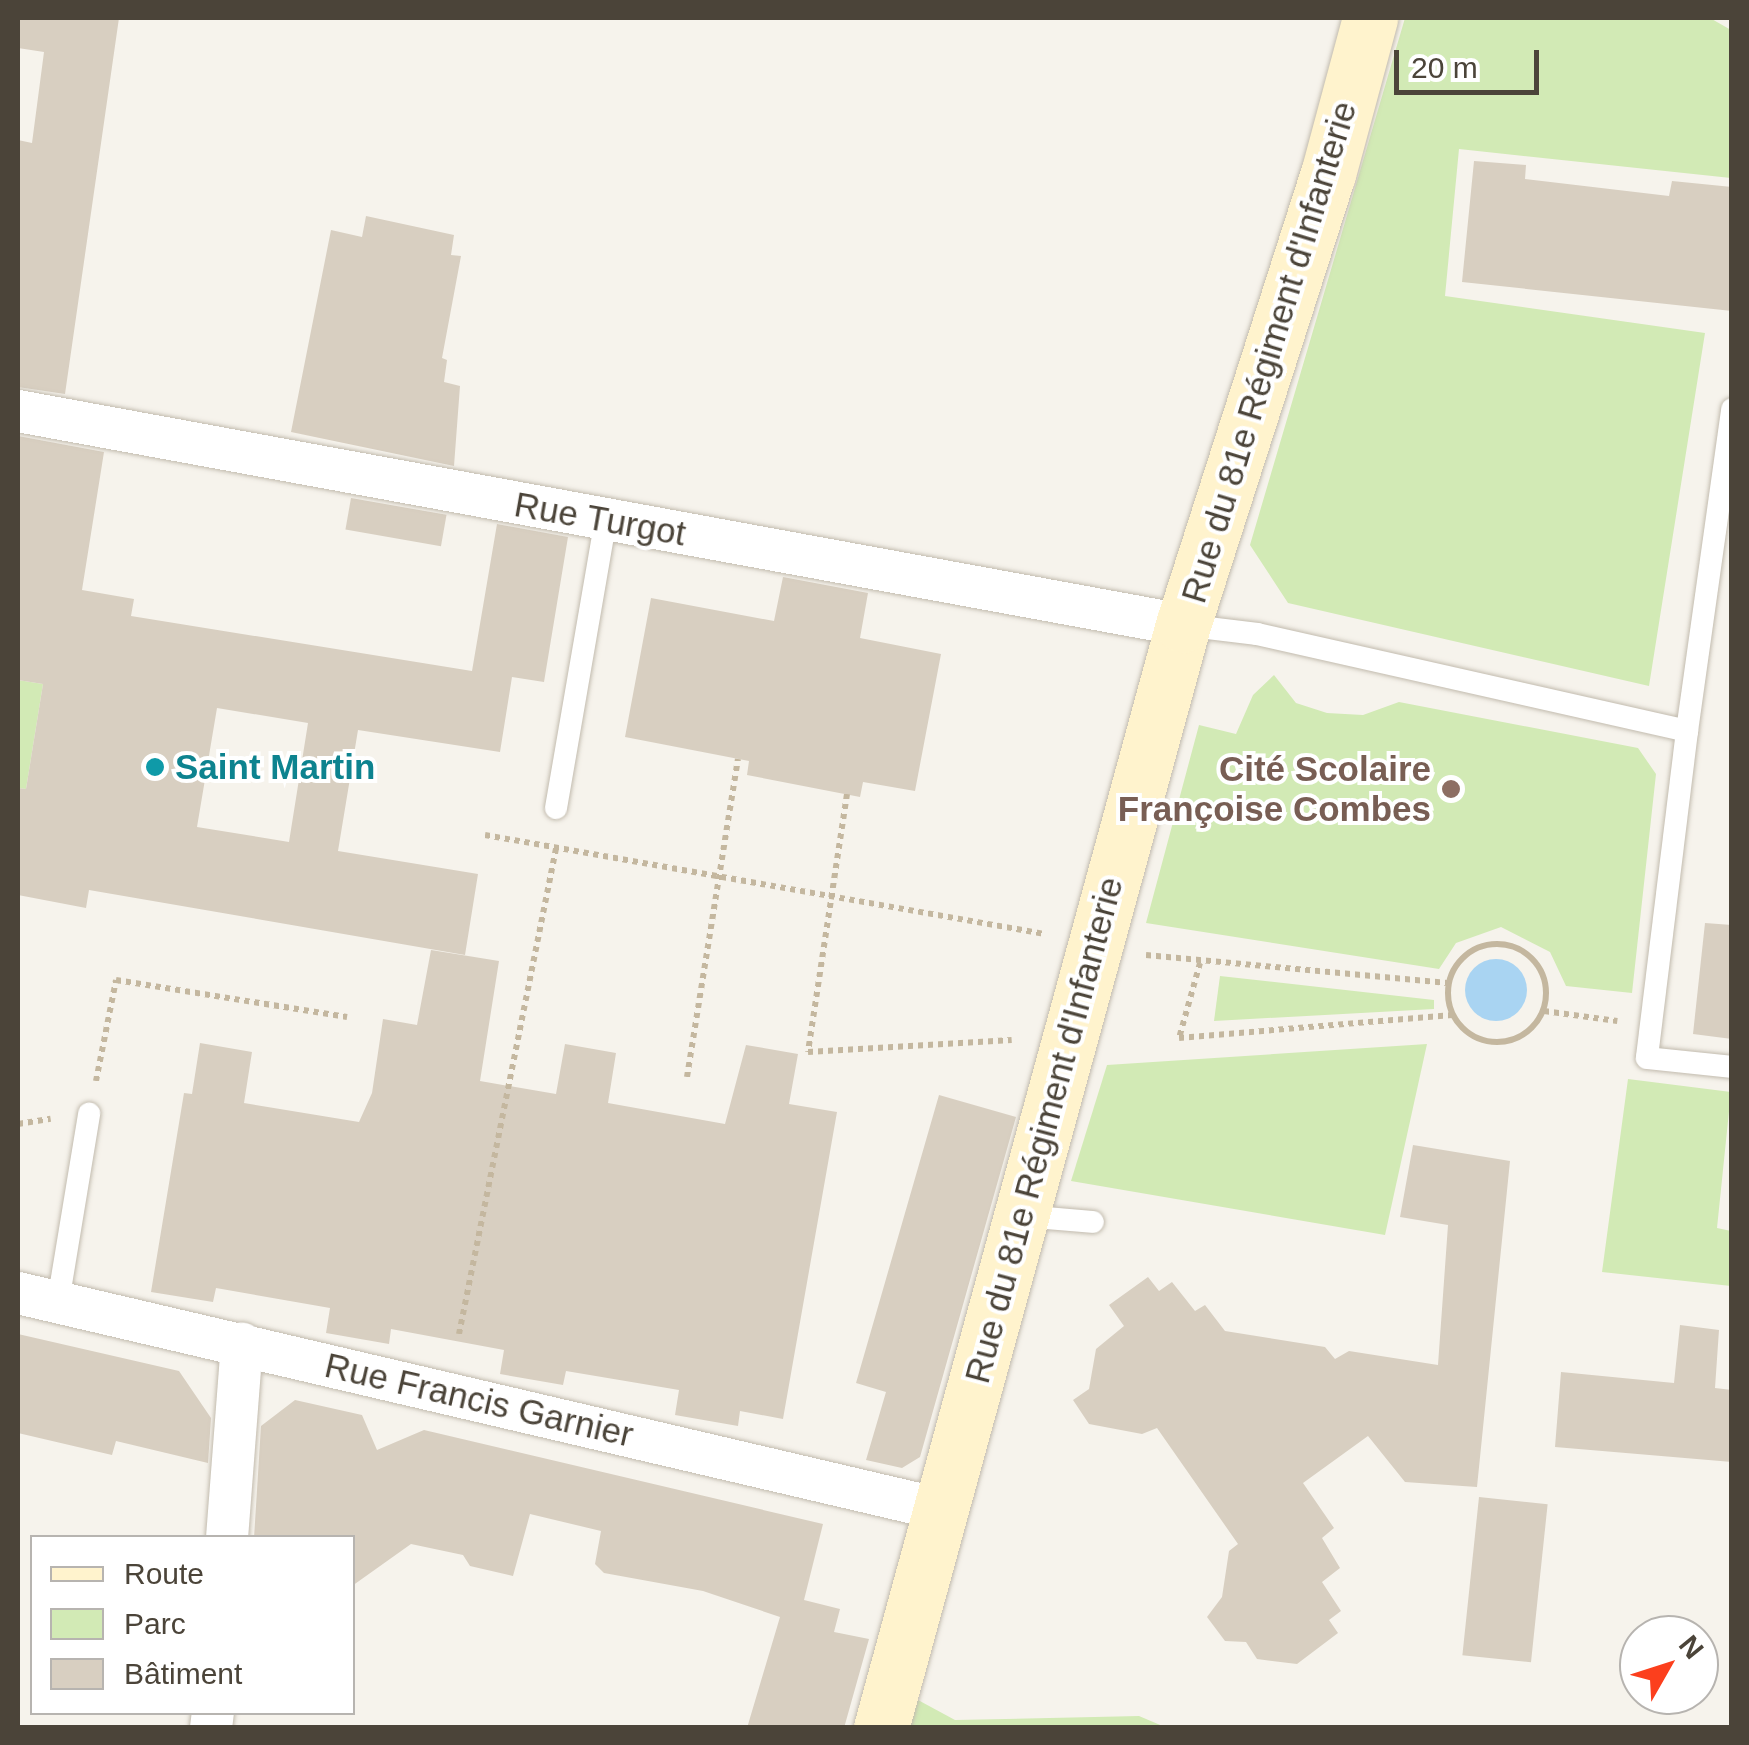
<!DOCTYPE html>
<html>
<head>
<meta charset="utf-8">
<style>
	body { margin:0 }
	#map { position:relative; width:1749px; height:1745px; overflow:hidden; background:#f6f3ec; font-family:Helvetica,sans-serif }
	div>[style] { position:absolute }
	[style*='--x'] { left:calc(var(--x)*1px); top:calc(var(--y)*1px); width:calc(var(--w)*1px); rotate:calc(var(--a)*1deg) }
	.green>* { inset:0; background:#d2eab5 }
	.water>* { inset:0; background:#a9d4f2 }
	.round { border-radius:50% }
	.building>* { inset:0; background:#d8cfc1; transform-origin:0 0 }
	.path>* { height:6px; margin-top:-3px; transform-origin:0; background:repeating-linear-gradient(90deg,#c4b79f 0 5px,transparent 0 10px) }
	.path>.ring { margin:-3px; padding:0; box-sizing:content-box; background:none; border:6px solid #c4b79f; border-radius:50% }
	.roads { filter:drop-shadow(0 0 2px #c2bbae) drop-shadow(0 0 2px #c2bbae) }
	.lane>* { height:22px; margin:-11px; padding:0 11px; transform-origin:11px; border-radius:11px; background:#fff }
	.street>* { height:42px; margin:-21px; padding:0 21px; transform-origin:21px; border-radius:21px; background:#fff }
	.secondary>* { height:55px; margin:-27.5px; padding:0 27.5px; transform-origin:27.5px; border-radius:27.5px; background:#fff3cd }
	.dots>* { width:28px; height:28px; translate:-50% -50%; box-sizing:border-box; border:5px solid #fff; border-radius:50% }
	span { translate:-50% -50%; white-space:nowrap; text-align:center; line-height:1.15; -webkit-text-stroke:8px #fff; paint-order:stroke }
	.street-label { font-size:35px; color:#4b4439 }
	.culture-label { font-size:35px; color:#0d838f; font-weight:700 }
	.left { translate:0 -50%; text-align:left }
	.education-label { font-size:35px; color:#785e54; font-weight:700 }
	.right { translate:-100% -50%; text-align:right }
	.frame { position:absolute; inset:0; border:20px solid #4b4439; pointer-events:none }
	.legend { position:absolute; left:30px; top:1535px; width:325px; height:180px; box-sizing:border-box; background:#fff; border:2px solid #b7b4b0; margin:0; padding:12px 18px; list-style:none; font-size:30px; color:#4b4439 }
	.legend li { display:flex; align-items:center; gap:20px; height:50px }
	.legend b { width:50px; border:2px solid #b7b4b0 }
	.north { position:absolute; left:1619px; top:1615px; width:100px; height:100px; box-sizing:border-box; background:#fff; border:2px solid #b7b4b0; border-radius:50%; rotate:51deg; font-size:28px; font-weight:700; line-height:40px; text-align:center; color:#4b4439 }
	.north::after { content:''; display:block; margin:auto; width:35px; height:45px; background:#fc3f1d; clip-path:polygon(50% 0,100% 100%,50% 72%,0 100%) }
	.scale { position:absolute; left:1394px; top:50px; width:145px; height:45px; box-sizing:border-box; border:5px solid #4b4439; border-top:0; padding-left:12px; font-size:30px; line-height:35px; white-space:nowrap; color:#4b4439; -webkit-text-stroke:8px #fff; paint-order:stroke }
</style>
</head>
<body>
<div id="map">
	<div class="green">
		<i style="clip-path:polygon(1405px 18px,1710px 18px,1731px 30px,1731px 178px,1459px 149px,1445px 296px,1705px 333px,1649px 686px,1288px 603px,1250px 545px)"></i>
		<i style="clip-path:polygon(1274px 675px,1296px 703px,1327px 713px,1363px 715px,1399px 702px,1638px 748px,1656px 774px,1632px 993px,1566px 986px,1550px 952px,1501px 927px,1456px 943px,1439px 969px,1146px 923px,1199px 725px,1236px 734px,1253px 695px)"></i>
		<i style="clip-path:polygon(18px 680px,43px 684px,26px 789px,18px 788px)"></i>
		<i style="clip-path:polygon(1220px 976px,1434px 1000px,1434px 1009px,1214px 1021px)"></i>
		<i style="clip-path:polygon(1427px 1044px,1385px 1235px,1071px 1181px,1107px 1065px)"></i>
		<i style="clip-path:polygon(1628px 1079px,1731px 1092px,1717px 1228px,1731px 1231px,1731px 1286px,1602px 1272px)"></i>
		<i style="clip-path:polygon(918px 1700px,955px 1720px,1139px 1716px,1165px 1727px,910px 1727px)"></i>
	</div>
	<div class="water">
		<i class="round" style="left:1465px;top:959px;width:62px;height:62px"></i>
	</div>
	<div class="building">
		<i style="clip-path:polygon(18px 18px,119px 18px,65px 394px,18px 387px,18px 140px,32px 143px,44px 52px,18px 48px)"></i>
		<i style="clip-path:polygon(1474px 161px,1526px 165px,1525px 179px,1669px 196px,1672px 181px,1732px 187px,1732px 311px,1462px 282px)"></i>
		<i style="clip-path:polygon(366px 216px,454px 235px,451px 255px,461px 256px,442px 358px,447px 360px,444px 382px,460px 386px,454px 466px,291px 432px,331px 230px,362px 237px)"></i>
		<i style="clip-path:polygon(evenodd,18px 436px,104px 452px,82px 590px,134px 599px,131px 616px,472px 671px,497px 524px,568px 537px,544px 682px,512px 677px,500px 752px,358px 730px,338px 851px,478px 874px,465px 955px,89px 890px,86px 908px,18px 895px,18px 788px,26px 789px,43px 684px,18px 680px,18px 436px,217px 708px,308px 723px,289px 842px,197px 827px,217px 708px)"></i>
		<i style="left:351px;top:498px;width:97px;height:32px;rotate:10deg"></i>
		<i style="clip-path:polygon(783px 577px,868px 593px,860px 638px,941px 654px,915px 791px,863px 782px,860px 797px,747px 775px,749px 761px,625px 737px,651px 598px,774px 621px)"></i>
		<i style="clip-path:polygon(1705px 923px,1732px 925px,1732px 1039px,1693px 1034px)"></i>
		<i style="clip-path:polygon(431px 950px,499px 961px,480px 1081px,556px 1094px,565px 1044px,616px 1053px,608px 1103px,725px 1124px,746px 1045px,798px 1054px,789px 1104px,837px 1112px,783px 1419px,740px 1411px,738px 1426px,675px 1415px,679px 1390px,566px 1371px,563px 1385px,500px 1374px,504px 1350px,391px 1329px,389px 1344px,326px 1333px,330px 1308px,216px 1288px,213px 1302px,151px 1292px,184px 1093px,192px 1094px,200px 1043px,252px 1052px,244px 1103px,359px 1122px,372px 1093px,383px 1019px,417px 1025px)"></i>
		<i style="clip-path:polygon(939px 1095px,1016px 1117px,920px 1457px,902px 1468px,866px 1460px,886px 1392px,856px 1383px)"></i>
		<i style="clip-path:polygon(1413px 1145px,1510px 1161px,1477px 1487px,1405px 1482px,1368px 1436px,1303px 1483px,1334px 1528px,1322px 1538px,1340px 1568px,1322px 1582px,1341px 1611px,1329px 1620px,1338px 1633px,1297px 1664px,1257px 1659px,1246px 1642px,1225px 1641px,1207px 1617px,1222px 1597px,1229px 1551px,1238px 1544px,1157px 1428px,1142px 1434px,1089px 1424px,1073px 1400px,1089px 1389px,1096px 1349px,1124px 1326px,1109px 1305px,1148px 1277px,1159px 1291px,1172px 1282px,1195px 1311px,1205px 1305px,1225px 1331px,1325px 1347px,1335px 1359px,1349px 1351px,1438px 1365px,1448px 1225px,1400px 1217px)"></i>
		<i style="clip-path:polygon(1680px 1325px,1719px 1330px,1715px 1388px,1732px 1390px,1732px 1462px,1555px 1447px,1561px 1372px,1674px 1383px)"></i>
		<i style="clip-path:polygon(18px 1334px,179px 1371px,211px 1418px,208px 1463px,116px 1441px,112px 1455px,18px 1433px)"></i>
		<i style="clip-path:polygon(295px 1400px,362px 1415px,377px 1450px,424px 1430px,823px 1524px,804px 1600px,840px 1609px,834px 1632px,869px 1639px,844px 1728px,747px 1728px,780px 1617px,703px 1591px,604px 1573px,595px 1564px,601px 1531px,530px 1514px,513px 1576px,470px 1566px,463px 1555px,411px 1544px,352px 1586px,352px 1538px,254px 1538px,261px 1426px)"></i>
		<i style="left:1479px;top:1497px;width:69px;height:159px;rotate:6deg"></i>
	</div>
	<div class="path">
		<i style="--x:847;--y:794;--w:261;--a:98.6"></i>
		<i style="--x:808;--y:1052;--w:204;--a:-3.4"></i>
		<i style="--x:485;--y:835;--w:569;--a:10.03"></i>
		<i class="ring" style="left:1448px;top:944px;width:92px;height:92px"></i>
		<i style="--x:1146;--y:955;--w:303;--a:5.3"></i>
		<i style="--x:1200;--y:963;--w:78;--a:105.6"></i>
		<i style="--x:1179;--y:1038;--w:274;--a:-4.8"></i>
		<i style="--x:1544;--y:1011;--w:74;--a:7.8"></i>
		<i style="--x:687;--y:1077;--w:322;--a:-80.9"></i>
		<i style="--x:96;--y:1081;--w:103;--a:-78.8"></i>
		<i style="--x:116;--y:980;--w:234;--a:9.1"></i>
		<i style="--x:18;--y:1124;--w:33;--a:-9"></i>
		<i style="--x:459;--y:1334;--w:496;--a:-78.7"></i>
	</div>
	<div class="roads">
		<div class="lane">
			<i style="--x:1183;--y:625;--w:75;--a:6.9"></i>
			<i style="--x:1257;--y:634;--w:441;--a:12.7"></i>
			<i style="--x:1687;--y:731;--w:325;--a:-82"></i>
			<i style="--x:1687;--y:731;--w:329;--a:97"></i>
			<i style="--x:1647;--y:1058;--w:85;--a:6"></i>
			<i style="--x:556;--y:808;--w:292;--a:-80.2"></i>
			<i style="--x:1022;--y:1216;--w:71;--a:4.8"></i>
			<i style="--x:58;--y:1302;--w:191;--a:-80.6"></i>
		</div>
		<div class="street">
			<i style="--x:18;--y:411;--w:1184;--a:10.41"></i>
			<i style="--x:18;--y:1293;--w:947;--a:13.19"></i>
			<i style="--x:227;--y:1538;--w:195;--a:-85.6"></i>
			<i style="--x:211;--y:1728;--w:16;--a:-83"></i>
		</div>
		<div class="secondary">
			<i style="--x:881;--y:1728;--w:1144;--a:-74.69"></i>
			<i style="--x:1183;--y:625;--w:474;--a:-72.2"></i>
			<i style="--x:1328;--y:174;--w:162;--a:-74.9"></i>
		</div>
	</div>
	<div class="dots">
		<i style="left:155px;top:767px;background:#0f9aa8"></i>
		<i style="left:1451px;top:789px;background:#8d6e63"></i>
	</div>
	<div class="street-label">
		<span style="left:1269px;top:352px;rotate:-73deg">Rue du 81e Régiment d'Infanterie</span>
		<span style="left:600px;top:519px;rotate:10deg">Rue Turgot</span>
		<span style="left:1044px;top:1130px;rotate:-75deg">Rue du 81e Régiment d'Infanterie</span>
		<span style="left:479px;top:1400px;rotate:13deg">Rue Francis Garnier</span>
	</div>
	<div class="culture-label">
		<span class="left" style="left:175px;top:767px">Saint Martin</span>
	</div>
	<div class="education-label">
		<span class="right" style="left:1431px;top:789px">Cité Scolaire<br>Françoise Combes</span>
	</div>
	<div class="frame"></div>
	<ul class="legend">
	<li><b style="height:12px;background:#fff3cd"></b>Route</li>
	<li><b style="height:28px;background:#d2eab5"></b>Parc</li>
	<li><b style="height:28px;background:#d8cfc1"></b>Bâtiment</li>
	</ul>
	<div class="north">N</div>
	<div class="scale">20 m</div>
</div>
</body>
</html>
